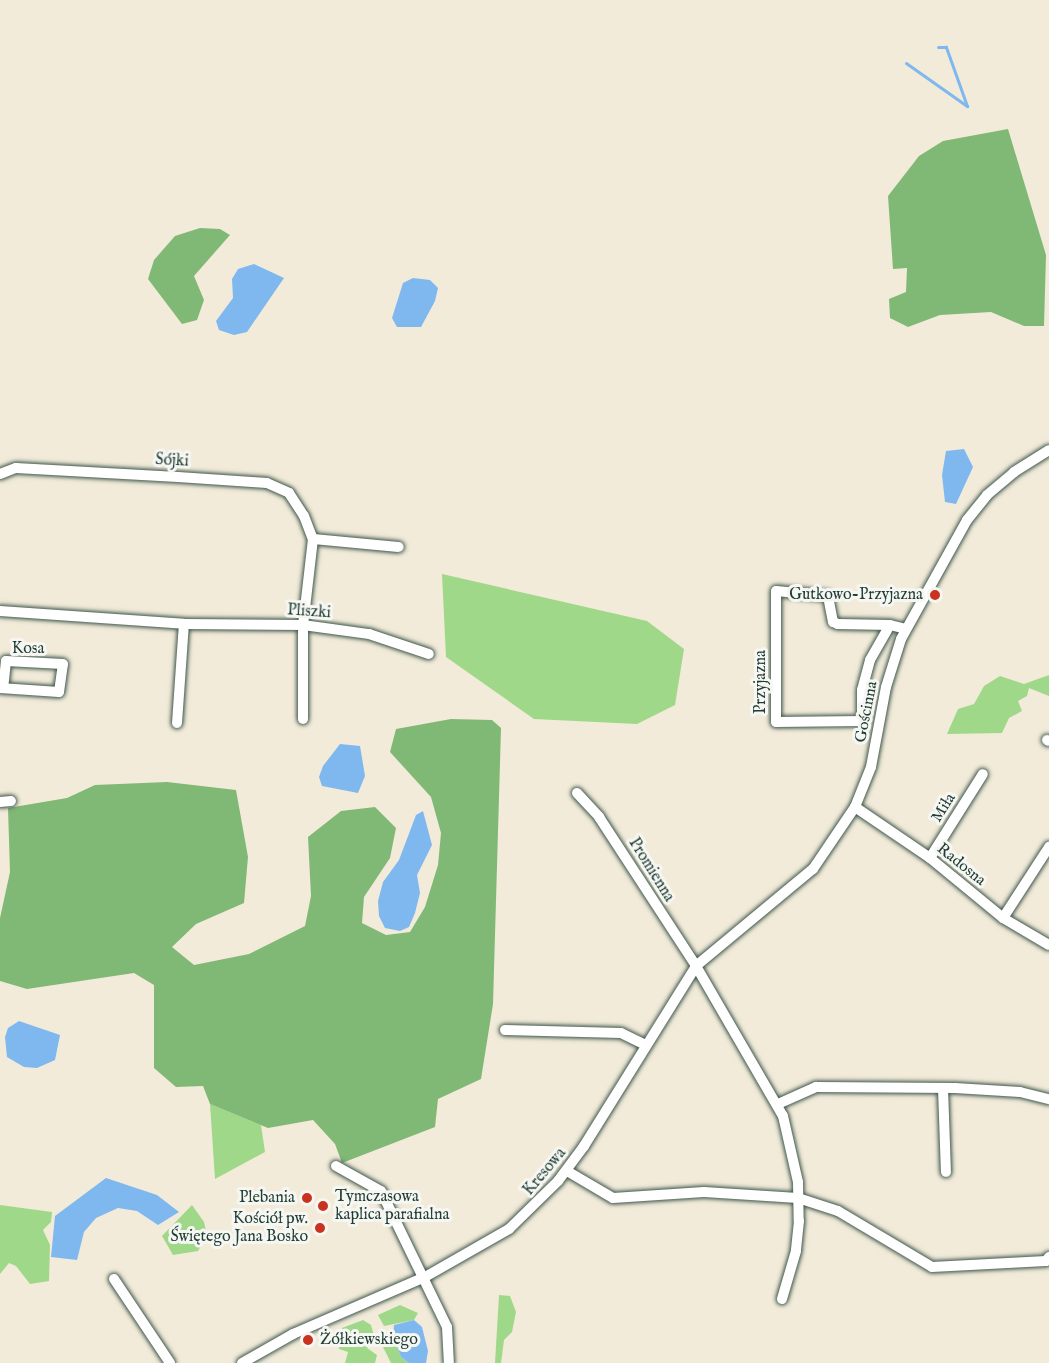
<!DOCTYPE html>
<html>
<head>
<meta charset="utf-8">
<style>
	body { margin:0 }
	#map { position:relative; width:1049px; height:1363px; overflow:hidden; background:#f2ebd9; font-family:"IM FELL English",serif }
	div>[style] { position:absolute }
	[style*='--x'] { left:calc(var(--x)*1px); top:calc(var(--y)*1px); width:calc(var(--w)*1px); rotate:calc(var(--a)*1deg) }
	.green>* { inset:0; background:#a0d889 }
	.forest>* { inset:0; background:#80b875 }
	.water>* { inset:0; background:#7eb8ef }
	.stream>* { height:3px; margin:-1.5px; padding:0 1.5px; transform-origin:1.5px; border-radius:1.5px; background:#7eb8ef }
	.roads { filter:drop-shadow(0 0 2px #3f574d) drop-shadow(0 0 2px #3f574d) }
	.minor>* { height:10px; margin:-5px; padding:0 5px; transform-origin:5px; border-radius:5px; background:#fff }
	.dots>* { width:16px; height:16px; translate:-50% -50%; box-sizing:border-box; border:3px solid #f6f6f2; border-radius:50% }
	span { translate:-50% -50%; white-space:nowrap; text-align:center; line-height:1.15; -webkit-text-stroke:6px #f6f6f2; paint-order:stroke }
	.street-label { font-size:16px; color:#1f3d34 }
	.poi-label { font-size:16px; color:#1f3d34 }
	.right { translate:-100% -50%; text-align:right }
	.left { translate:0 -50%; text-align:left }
</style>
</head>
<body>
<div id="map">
	<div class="green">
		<i style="clip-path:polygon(442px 574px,647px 621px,684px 649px,675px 705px,637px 724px,534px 719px,446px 657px)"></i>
		<i style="clip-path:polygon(1049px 675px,1049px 696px,1029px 688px,1027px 696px,1018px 701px,1022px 711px,1009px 718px,1002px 733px,947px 734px,958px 709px,974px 704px,984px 686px,1000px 676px,1024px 684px)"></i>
		<i style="clip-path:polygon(210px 1104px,261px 1125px,265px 1152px,215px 1179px)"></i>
		<i style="clip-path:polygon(0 1205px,52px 1212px,51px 1222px,43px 1230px,50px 1245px,49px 1281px,30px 1284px,16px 1266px,9px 1263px,0 1274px)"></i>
		<i style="clip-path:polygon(192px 1205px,204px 1222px,207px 1236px,198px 1251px,173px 1255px,162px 1236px)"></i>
		<i style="clip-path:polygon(499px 1295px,510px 1296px,516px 1312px,512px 1332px,504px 1340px,501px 1363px,495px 1363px)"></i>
		<i style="clip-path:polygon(400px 1305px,418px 1313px,414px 1320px,384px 1326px,378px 1315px)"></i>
		<i style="clip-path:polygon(363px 1320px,371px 1325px,374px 1336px,367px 1348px,377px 1355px,375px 1363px,345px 1363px,348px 1352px,339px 1349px,338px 1339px,344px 1336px,342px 1328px)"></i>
		<i style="clip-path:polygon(384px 1331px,393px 1336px,401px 1357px,409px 1363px,391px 1363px,379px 1339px)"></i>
	</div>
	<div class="forest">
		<i style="clip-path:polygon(1008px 129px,1046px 255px,1044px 326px,1024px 326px,991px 312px,940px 315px,908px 327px,890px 318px,889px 299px,906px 292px,907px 268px,893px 269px,888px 196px,919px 156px,943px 141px)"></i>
		<i style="clip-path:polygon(200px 228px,220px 229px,230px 235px,194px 276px,204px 300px,197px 320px,182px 324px,148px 279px,154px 260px,175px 236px)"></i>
		<i style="clip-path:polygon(451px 719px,492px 720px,501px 728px,493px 1004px,481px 1079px,438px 1099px,435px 1127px,342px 1163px,335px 1144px,313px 1120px,268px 1128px,210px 1104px,203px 1086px,176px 1087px,154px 1068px,154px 985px,134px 973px,27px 989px,0 981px,0 918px,10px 872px,8px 808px,67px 798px,95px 785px,167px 782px,236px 790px,248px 857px,244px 903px,196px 924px,172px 947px,194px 965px,249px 954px,305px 926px,311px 896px,308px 837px,341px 811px,375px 807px,396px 828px,390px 858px,364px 897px,362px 923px,386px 935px,410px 932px,425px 907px,438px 865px,441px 833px,431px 797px,390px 752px,396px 729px)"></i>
	</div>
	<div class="water">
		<i style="clip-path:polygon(254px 264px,284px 278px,247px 332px,234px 335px,219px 330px,216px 321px,233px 298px,232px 279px,238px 269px)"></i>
		<i style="clip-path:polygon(413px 278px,430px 280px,438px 288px,435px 301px,421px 327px,397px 327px,392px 318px,403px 283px)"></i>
		<i style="clip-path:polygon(964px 449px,973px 467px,956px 504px,945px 502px,942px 475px,946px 451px)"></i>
		<i style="clip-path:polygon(340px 744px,360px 746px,365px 776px,358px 793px,322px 786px,319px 777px,323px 766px)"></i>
		<i style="clip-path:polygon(423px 811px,432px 845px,417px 875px,420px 893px,415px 913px,409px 927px,400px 931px,385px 928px,379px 916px,378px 901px,383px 882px,399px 860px,416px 815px)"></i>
		<i style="clip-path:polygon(19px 1021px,60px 1035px,55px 1060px,37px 1068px,24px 1067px,7px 1057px,5px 1037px,8px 1028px)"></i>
		<i style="clip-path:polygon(106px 1178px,157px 1195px,179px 1212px,158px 1225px,137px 1211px,118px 1208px,96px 1218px,84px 1232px,77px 1260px,51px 1257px,55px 1216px)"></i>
		<i style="clip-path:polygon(414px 1320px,422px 1327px,428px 1351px,426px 1363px,409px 1363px,401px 1357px,393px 1336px,394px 1325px)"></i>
	</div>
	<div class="stream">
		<i style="--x:906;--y:63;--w:75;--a:35.2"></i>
		<i style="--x:967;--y:106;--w:63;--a:-109.6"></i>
		<i style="--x:946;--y:47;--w:8;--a:180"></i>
	</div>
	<div class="roads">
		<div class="minor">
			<i style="--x:0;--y:474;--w:17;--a:-21"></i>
			<i style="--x:16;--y:468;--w:162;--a:3.2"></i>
			<i style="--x:178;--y:477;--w:89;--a:3.9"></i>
			<i style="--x:267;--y:483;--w:24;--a:24"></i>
			<i style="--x:289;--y:493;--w:27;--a:57"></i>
			<i style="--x:304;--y:516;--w:25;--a:69"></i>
			<i style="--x:313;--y:539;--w:87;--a:96.6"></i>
			<i style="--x:303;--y:625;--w:94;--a:90"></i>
			<i style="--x:313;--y:539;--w:86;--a:5.3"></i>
			<i style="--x:0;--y:611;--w:184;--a:4"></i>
			<i style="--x:184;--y:624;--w:119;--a:0.5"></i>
			<i style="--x:303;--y:625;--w:67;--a:7.8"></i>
			<i style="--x:369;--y:634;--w:63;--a:18.4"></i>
			<i style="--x:890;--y:625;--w:52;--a:-178.9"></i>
			<i style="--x:838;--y:624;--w:5;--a:-158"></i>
			<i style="--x:833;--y:622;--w:26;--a:-101"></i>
			<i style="--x:828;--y:596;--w:52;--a:-174.5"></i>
			<i style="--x:776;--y:591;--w:131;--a:90"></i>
			<i style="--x:776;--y:722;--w:86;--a:-0.7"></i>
			<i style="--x:862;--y:721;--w:31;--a:-90"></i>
			<i style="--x:862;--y:690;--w:31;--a:-75"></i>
			<i style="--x:870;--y:660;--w:40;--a:-60.3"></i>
			<i style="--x:890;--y:625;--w:16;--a:14"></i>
			<i style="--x:0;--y:688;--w:59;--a:3.9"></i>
			<i style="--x:59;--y:692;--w:28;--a:-82"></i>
			<i style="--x:63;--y:664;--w:57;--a:-177"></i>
			<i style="--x:6;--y:661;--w:27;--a:96"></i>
			<i style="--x:177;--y:723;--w:99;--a:-86"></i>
			<i style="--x:1047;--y:740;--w:2;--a:27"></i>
			<i style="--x:577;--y:793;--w:33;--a:47"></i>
			<i style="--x:599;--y:817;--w:178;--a:56.9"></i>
			<i style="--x:696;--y:966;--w:173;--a:59.9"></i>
			<i style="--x:783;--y:1116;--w:68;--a:77.2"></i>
			<i style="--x:798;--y:1182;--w:39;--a:89"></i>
			<i style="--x:799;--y:1221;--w:30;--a:96"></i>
			<i style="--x:796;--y:1251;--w:50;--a:106.3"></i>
			<i style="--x:0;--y:802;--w:11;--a:-5"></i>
			<i style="--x:855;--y:807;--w:91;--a:34.2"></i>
			<i style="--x:930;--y:858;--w:94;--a:39.4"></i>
			<i style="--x:1003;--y:918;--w:53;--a:30.4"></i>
			<i style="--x:930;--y:858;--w:99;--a:-57.8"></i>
			<i style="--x:1003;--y:918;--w:85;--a:-57.1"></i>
			<i style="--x:505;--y:1030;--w:116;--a:1.5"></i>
			<i style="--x:621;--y:1033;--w:28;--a:26"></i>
			<i style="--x:943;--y:1088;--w:84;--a:88"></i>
			<i style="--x:778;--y:1104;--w:42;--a:-24.1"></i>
			<i style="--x:816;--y:1087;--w:139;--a:0.4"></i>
			<i style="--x:955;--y:1088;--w:65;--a:3.5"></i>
			<i style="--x:1020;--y:1092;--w:30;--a:14"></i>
			<i style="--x:336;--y:1166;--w:51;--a:29.1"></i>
			<i style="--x:381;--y:1191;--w:151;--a:64.1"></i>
			<i style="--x:447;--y:1327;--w:36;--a:87"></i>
			<i style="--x:567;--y:1171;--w:53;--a:30.4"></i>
			<i style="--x:613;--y:1198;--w:91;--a:-3.8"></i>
			<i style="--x:704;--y:1192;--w:94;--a:3.7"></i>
			<i style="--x:798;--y:1198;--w:42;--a:18"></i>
			<i style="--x:838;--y:1211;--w:109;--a:30.8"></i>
			<i style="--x:932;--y:1267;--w:114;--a:-3"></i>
			<i style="--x:1046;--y:1261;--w:5;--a:-53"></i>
			<i style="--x:114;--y:1279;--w:101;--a:56.3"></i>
			<i style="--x:242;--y:1363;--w:59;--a:-29.6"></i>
			<i style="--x:293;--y:1334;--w:144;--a:-23.4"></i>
			<i style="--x:425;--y:1277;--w:97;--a:-29.7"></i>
			<i style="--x:509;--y:1229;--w:69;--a:-44.4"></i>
			<i style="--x:558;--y:1181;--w:44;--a:-53.4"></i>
			<i style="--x:584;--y:1146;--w:212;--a:-58.1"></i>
			<i style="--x:696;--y:966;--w:152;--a:-39.7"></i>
			<i style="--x:813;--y:869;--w:75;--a:-55.9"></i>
			<i style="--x:855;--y:807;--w:43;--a:-68.2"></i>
			<i style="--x:871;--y:767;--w:81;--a:-79.4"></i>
			<i style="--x:886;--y:687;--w:50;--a:-72.6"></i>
			<i style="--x:901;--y:639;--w:136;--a:-61"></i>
			<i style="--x:967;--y:520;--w:32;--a:-51"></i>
			<i style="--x:987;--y:495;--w:35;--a:-40"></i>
			<i style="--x:1014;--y:472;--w:41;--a:-32.2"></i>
		</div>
	</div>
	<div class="dots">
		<i style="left:935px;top:595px;background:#c8321e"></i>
		<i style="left:307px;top:1198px;background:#c8321e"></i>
		<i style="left:323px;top:1206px;background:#c8321e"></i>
		<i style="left:320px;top:1228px;background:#c8321e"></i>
		<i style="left:308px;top:1340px;background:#c8321e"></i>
	</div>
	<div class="street-label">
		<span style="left:172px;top:461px;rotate:3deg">Sójki</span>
		<span style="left:309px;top:612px;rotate:4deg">Pliszki</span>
		<span style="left:28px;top:649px">Kosa</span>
		<span style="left:761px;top:682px;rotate:-90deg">Przyjazna</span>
		<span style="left:867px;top:712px;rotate:-79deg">Gościnna</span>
		<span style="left:944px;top:808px;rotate:-58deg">Miła</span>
		<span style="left:961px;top:865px;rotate:39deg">Radosna</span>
		<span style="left:651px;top:870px;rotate:58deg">Promienna</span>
		<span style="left:545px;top:1172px;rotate:-50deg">Kresowa</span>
	</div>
	<div class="poi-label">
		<span class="right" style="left:923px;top:595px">Gutkowo-Przyjazna</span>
		<span class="left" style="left:335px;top:1206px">Tymczasowa<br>kaplica parafialna</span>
		<span class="right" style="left:295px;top:1198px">Plebania</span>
		<span class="right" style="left:308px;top:1228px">Kościół pw.<br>Świętego Jana Bosko</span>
		<span class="left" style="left:320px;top:1340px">Żółkiewskiego</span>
	</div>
</div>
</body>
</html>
